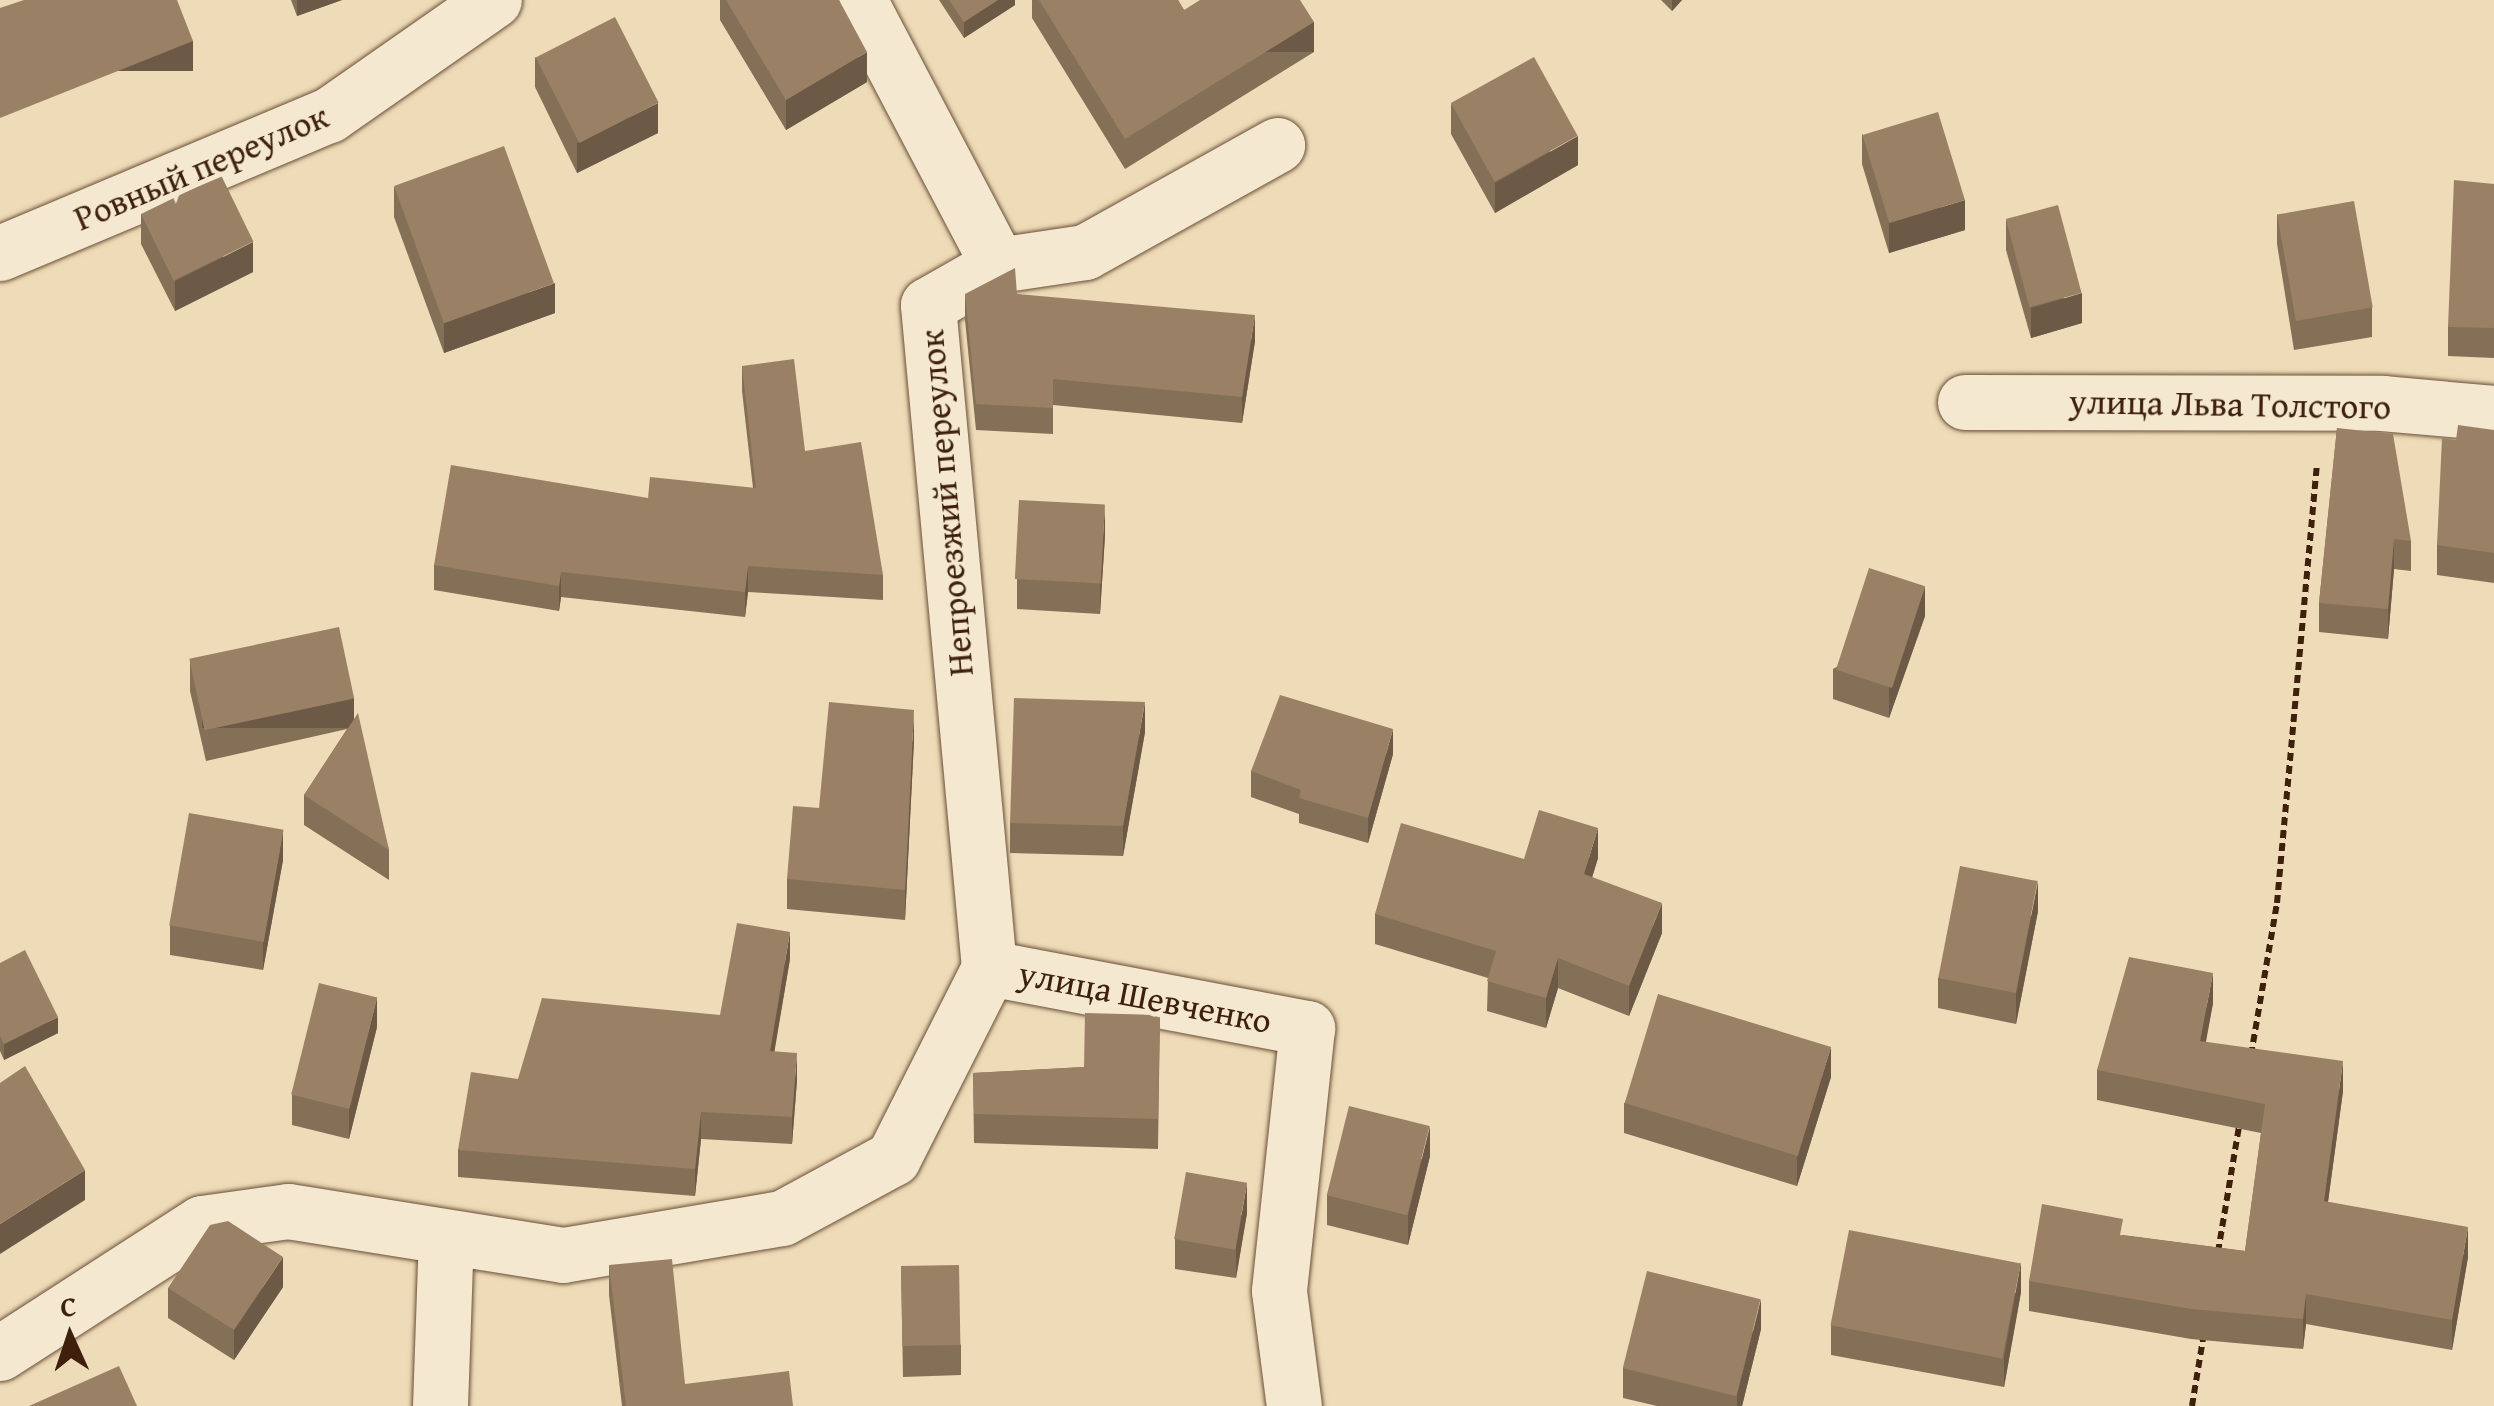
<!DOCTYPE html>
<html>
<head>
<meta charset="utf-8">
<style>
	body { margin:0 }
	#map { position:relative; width:2494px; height:1406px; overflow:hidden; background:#eedbb7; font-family:"Gentium Book Plus",serif }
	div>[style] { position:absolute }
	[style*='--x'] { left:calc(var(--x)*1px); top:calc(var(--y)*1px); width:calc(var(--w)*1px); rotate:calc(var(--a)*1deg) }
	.path>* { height:6px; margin-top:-3px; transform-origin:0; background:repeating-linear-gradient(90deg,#3e200c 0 8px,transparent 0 13px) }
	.roads { filter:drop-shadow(0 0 2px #6a4f37) drop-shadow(0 0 2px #6a4f37) }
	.street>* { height:55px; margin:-27.5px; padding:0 27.5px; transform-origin:27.5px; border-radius:27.5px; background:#f4e8d0 }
	.wall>* { inset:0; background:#846f57 }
	.shaded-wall>* { inset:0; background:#6c5a47; transform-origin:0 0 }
	.building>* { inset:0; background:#9a8165; transform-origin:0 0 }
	span { translate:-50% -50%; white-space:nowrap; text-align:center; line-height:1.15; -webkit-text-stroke:10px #f4e8d0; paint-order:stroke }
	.street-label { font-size:35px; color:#3e200c }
	.north { position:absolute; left:20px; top:1286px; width:100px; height:100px; -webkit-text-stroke:8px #f4e8d0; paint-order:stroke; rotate:357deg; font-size:28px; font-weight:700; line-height:40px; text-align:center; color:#3e200c }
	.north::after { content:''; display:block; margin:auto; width:35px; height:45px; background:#3e200c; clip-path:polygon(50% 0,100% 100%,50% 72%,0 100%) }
</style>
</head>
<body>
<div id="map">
	<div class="path">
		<i style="--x:2251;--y:1055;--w:154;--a:-80.3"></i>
		<i style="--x:2277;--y:903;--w:439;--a:-84.8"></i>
		<i style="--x:2218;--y:1252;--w:133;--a:-80.5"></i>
		<i style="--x:2192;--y:1406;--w:74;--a:-80.7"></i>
	</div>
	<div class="roads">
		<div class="street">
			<i style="--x:859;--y:0;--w:299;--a:62.3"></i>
			<i style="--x:0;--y:253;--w:357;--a:-22.8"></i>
			<i style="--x:329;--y:115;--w:201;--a:-34.9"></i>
			<i style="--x:1965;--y:402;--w:417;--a:0.1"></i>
			<i style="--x:2382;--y:403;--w:112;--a:5.1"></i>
			<i style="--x:989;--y:968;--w:666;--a:-95.26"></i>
			<i style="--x:928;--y:305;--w:81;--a:-29.7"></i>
			<i style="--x:998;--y:265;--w:88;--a:-8.5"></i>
			<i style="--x:1085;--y:252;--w:220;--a:-29.1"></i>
			<i style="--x:0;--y:1353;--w:240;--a:-32.8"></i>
			<i style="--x:202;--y:1223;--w:87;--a:-7.9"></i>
			<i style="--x:288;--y:1211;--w:278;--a:9.1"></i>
			<i style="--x:563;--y:1255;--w:222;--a:-9.6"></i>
			<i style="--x:782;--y:1218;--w:126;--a:-28.4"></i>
			<i style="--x:893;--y:1158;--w:213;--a:-63.2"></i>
			<i style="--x:989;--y:968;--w:324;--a:10.7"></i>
			<i style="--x:1307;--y:1028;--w:264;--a:96.1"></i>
			<i style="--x:1279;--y:1291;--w:116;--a:82.6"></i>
			<i style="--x:440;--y:1406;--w:168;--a:-88"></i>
		</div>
	</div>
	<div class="wall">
		<i style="clip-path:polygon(291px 0,342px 0,297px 16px)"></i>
		<i style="clip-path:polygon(720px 0,839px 0,867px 82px,786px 130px,720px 20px)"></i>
		<i style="clip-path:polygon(939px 0,1015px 0,1015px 5px,964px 38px)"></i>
		<i style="clip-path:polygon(1032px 0,1178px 0,1184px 10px,1314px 52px,1125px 169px,1032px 18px)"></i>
		<i style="clip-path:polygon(1661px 0,1682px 0,1672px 11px)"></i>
		<i style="clip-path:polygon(535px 57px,658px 133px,577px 173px,535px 87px)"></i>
		<i style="clip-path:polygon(1451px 104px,1578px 165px,1495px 213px,1451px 134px)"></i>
		<i style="clip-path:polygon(1862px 134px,1965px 230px,1889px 253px,1862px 164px)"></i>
		<i style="clip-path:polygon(2494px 184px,2494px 358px,2448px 356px,2448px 327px)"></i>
		<i style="clip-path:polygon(394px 187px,555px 313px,444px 353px,394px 217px)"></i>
		<i style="clip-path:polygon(141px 214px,253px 272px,175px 311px,141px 244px)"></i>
		<i style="clip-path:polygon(2277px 214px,2372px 307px,2372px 337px,2294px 350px,2277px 244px)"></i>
		<i style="clip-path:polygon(2006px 220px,2082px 323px,2031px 338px,2006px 250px)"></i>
		<i style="clip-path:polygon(965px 294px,1017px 294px,1255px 341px,1242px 423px,1053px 405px,1053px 434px,976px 430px,965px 320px)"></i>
		<i style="clip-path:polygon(742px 366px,805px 451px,883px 575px,883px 600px,748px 592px,745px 617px,561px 597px,559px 611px,434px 590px,434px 565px,648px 498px,753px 488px,742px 391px)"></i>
		<i style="clip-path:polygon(2337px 428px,2411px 541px,2411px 571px,2394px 569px,2388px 639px,2319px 632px,2319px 603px)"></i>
		<i style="clip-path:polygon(2494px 430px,2494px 583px,2437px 575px,2437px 545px,2456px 440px)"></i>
		<i style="clip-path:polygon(1105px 535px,1100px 614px,1017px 609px,1017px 579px)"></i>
		<i style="clip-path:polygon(1925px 616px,1889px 718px,1833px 699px,1833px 669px)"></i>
		<i style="clip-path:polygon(190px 661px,354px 718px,389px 850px,389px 880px,304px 825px,304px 795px,347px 729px,206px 761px,190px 691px)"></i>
		<i style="clip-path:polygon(1145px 732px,1123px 856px,1010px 853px,1010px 823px)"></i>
		<i style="clip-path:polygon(914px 740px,905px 920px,787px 909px,787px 879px,819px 808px)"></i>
		<i style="clip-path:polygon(1393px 754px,1368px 843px,1299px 823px,1299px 814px,1251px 797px,1251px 771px)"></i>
		<i style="clip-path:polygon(1598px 858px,1592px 877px,1662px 933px,1629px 1016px,1558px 988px,1546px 1028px,1487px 1011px,1488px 978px,1375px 944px,1375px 914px,1524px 859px)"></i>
		<i style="clip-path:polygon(283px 860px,263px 970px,170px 955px,170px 925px)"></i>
		<i style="clip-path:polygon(2038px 911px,2016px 1024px,1938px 1008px,1938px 978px)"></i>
		<i style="clip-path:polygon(790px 959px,774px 1051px,797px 1080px,792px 1144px,701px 1139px,695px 1196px,458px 1177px,458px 1150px,518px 1079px,720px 1015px)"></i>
		<i style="clip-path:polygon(0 963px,58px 1033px,4px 1060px,0 1051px)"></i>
		<i style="clip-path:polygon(2213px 1003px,2206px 1042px,2343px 1091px,2328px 1202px,2468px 1257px,2452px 1350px,2306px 1324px,2303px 1349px,2191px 1339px,2029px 1311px,2029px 1281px,2123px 1235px,2245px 1251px,2261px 1133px,2097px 1100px,2097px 1070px)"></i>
		<i style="clip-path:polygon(1160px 1015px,1158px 1149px,974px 1143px,973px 1073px,1084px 1067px)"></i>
		<i style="clip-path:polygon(377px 1027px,349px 1139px,292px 1125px,292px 1095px)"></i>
		<i style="clip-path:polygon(1831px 1077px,1797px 1186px,1624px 1133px,1624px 1103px)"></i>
		<i style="clip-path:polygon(1430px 1156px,1408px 1245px,1327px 1225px,1327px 1195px)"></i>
		<i style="clip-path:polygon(1247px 1213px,1236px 1278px,1175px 1269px,1175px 1239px)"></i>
		<i style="clip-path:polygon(609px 1265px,685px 1384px,793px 1406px,622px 1406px,609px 1295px)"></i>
		<i style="clip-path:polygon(901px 1266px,961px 1345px,961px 1375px,903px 1377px)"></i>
		<i style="clip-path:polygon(283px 1287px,234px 1360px,168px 1318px,168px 1288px)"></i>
		<i style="clip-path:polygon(2021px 1292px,2004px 1387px,1831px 1355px,1831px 1325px)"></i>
		<i style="clip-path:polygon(1761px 1329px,1742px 1406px,1657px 1406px,1623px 1398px,1623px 1368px)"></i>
	</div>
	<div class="shaded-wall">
		<i style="clip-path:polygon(297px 0,342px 0,297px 16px)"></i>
		<i style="clip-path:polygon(998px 0,1015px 0,1015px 5px,964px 38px,964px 22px)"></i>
		<i style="clip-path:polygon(1672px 0,1682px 0,1672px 11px)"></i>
		<i style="left:1314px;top:22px;width:30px;height:222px;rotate:90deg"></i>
		<i style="left:193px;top:41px;width:30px;height:208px;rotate:90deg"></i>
		<i style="clip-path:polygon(867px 52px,867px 82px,786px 130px,786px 100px)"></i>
		<i style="clip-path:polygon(658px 103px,658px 133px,577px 173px,577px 143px)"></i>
		<i style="clip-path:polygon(1578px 136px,1578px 165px,1495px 213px,1495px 183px)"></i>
		<i style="clip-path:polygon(1965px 200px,1965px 230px,1889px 253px,1889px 223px)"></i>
		<i style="clip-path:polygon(253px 242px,253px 272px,175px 311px,175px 281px)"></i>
		<i style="clip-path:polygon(555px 283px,555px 313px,444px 353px,444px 323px)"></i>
		<i style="clip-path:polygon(2082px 293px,2082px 323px,2031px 338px,2031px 308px)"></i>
		<i style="clip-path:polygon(1255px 315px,1255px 341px,1242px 423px,1242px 397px)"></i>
		<i style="clip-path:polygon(1105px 505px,1105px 535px,1100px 614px,1100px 584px)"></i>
		<i style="clip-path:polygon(2394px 539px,2394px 569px,2388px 639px,2388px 609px)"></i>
		<i style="clip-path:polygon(748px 566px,748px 592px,745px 617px,745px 592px)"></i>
		<i style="clip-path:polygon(561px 572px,561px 597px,559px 611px,559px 586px)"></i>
		<i style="clip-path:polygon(1925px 586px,1925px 616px,1889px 718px,1889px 688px)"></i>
		<i style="left:354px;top:698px;width:30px;height:152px;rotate:90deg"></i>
		<i style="clip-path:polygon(1145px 702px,1145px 732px,1123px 856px,1123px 826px)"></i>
		<i style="clip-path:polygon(914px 710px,914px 740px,905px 920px,905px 890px)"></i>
		<i style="clip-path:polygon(1393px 729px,1393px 754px,1368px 843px,1368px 818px)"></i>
		<i style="clip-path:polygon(1598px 828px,1598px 858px,1584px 904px,1584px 874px)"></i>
		<i style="clip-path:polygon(283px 830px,283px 860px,263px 970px,263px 940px)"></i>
		<i style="clip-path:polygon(2038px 881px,2038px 911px,2016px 1024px,2016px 994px)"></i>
		<i style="clip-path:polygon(1662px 903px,1662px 933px,1629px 1016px,1629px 986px)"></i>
		<i style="clip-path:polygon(790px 932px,790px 959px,770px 1078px,770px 1051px)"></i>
		<i style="clip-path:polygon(1558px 958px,1558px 988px,1546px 1028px,1546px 998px)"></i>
		<i style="clip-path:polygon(2213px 973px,2213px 1003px,2200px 1071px,2200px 1041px)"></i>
		<i style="clip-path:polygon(377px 997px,377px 1027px,349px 1139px,349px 1109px)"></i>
		<i style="clip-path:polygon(58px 1017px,58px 1033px,4px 1060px,4px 1044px)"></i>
		<i style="clip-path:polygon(1831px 1047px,1831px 1077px,1797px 1186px,1797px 1156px)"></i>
		<i style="clip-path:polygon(797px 1053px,797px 1080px,792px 1144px,792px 1117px)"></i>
		<i style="clip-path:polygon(2343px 1061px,2343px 1091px,2324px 1231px,2324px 1201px)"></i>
		<i style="clip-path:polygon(701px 1112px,701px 1139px,695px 1196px,695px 1169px)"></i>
		<i style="clip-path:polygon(1430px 1126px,1430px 1156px,1408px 1245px,1408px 1215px)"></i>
		<i style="clip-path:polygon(85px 1170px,85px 1200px,0 1254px,0 1224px)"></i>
		<i style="clip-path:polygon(1247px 1183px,1247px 1213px,1236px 1278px,1236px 1248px)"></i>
		<i style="clip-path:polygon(2468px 1227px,2468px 1257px,2452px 1350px,2452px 1320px)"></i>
		<i style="clip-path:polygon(283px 1257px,283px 1287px,234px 1360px,234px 1330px)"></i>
		<i style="clip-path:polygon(2021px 1262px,2021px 1292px,2004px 1387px,2004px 1357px)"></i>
		<i style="clip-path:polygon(2306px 1294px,2306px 1324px,2303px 1349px,2303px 1319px)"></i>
		<i style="clip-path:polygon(1761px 1299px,1761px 1329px,1742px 1406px,1737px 1406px,1737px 1396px)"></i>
	</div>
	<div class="building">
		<i style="clip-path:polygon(24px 0,177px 0,193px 41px,0 118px,0 8px)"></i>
		<i style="clip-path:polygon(726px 0,839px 0,867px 52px,786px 100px)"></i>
		<i style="clip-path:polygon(949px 0,998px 0,964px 22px)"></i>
		<i style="clip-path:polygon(1039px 0,1178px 0,1184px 10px,1200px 0,1300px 0,1314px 22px,1125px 139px)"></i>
		<i style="left:615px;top:17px;width:96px;height:89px;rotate:63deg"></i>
		<i style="left:1534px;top:57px;width:90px;height:95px;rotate:61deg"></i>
		<i style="left:1938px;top:112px;width:92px;height:79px;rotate:73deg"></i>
		<i style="left:504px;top:146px;width:146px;height:117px;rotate:70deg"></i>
		<i style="left:221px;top:175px;width:74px;height:89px;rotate:64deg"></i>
		<i style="clip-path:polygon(2454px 180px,2494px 184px,2494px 328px,2448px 327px)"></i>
		<i style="left:2354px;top:201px;width:108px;height:78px;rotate:80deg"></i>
		<i style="left:2058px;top:205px;width:91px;height:54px;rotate:75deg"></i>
		<i style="clip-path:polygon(1015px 268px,1017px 294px,1255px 315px,1242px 397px,1053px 379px,1053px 408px,976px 404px,965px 294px)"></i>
		<i style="clip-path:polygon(794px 359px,805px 451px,861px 442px,883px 575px,748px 566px,745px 592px,561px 572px,559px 586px,434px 565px,451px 465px,648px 498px,650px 477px,756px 488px,742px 366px)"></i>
		<i style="clip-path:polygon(2458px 425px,2494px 430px,2494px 553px,2437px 545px,2442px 438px,2456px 440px)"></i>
		<i style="clip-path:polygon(2337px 428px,2393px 434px,2411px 541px,2394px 539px,2388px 609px,2319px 603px)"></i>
		<i style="left:1019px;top:500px;width:86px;height:79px;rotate:3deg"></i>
		<i style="left:1869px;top:568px;width:59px;height:107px;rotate:18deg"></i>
		<i style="left:339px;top:627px;width:73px;height:153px;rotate:78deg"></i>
		<i style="clip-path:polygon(1280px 695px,1393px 729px,1368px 818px,1299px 798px,1301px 790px,1251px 771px)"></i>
		<i style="clip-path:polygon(1014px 698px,1145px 702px,1123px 826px,1010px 823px)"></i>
		<i style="clip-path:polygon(829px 702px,914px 710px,905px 890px,787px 879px,793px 806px,819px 808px)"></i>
		<i style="clip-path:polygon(358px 713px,389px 850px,304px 795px)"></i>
		<i style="clip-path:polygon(1539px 810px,1598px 828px,1584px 874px,1662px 903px,1629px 986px,1558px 958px,1546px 998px,1487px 981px,1496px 951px,1375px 914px,1401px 823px,1524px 859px)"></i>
		<i style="left:189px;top:813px;width:96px;height:114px;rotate:10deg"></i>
		<i style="left:1960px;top:866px;width:79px;height:114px;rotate:11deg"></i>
		<i style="clip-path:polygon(737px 923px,790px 932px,770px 1051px,797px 1053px,792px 1117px,701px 1112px,695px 1169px,458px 1150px,471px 1072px,518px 1079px,542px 998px,720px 1015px)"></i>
		<i style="clip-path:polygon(25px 950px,58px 1017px,4px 1044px,0 1036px,0 963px)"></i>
		<i style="clip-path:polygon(2129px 957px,2213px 973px,2200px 1041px,2343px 1061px,2324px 1201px,2468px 1227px,2452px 1320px,2306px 1294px,2303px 1319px,2191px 1309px,2029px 1281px,2042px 1204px,2123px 1219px,2120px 1235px,2245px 1251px,2265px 1104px,2097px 1070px)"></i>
		<i style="left:319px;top:983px;width:60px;height:115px;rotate:14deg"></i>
		<i style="left:1658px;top:994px;width:181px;height:114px;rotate:17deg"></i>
		<i style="clip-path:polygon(1085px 1013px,1160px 1015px,1158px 1119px,974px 1114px,973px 1073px,1084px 1067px)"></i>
		<i style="clip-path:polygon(25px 1066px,85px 1170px,0 1224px,0 1083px)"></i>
		<i style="left:1349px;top:1106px;width:83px;height:92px;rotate:14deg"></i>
		<i style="left:1186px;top:1172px;width:62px;height:68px;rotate:10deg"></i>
		<i style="clip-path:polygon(228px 1221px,283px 1257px,234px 1330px,168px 1288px,210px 1225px)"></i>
		<i style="left:1849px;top:1230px;width:175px;height:97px;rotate:11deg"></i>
		<i style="clip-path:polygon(672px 1259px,685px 1384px,789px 1371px,793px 1406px,626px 1406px,609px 1265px)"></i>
		<i style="left:959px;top:1265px;width:80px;height:58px;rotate:89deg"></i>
		<i style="left:1647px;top:1271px;width:117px;height:100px;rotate:14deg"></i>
		<i style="clip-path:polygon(119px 1366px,137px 1406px,29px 1406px)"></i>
	</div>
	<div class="street-label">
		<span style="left:201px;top:167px;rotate:-23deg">Ровный переулок</span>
		<span style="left:2230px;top:404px;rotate:1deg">улица Льва Толстого</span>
		<span style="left:946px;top:503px;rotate:-95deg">Непроезжий переулок</span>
		<span style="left:1145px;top:997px;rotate:11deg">улица Шевченко</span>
	</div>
	<div class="north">С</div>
</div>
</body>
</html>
